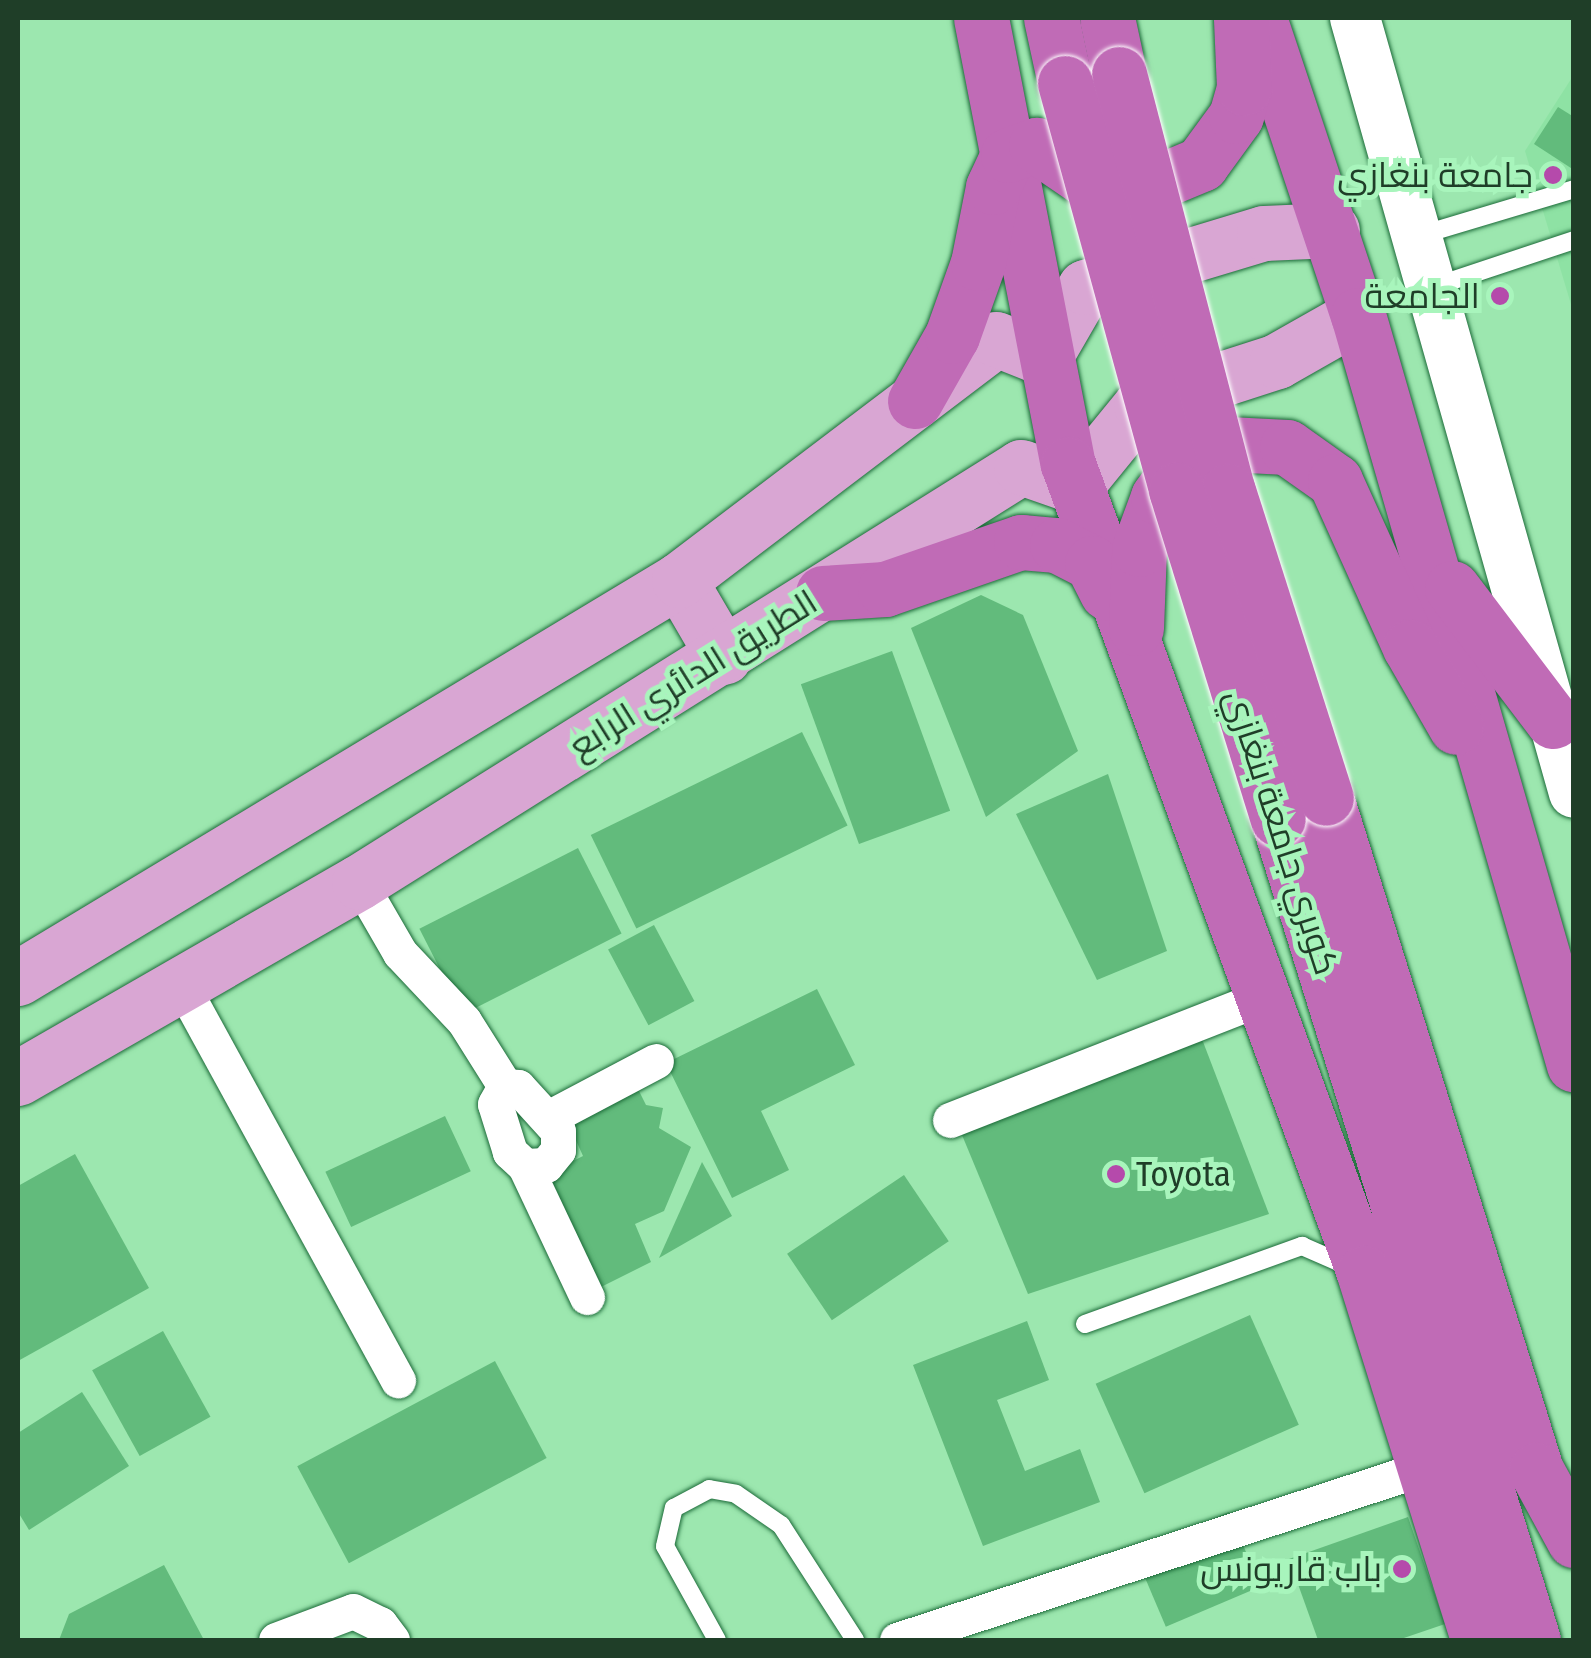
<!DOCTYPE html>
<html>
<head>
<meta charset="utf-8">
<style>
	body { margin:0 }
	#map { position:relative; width:1591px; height:1658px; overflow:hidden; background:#9ce7af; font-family:"Fira Sans Condensed",Cairo,sans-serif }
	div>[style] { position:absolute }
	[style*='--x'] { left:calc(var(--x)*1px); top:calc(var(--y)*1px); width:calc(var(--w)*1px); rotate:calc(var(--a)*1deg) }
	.built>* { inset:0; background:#8ee2a4 }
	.building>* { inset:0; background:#62bb7c; transform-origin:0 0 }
	.roads { filter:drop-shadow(0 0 2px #1c6b39) drop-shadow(0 0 2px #1c6b39) }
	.lane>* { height:18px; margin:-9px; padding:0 9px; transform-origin:9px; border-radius:9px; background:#fff }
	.street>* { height:35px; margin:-17.5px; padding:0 17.5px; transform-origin:17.5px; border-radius:17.5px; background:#fff }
	.secondary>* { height:50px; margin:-25px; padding:0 25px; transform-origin:25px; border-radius:25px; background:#fff }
	.primary>* { height:55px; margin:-27.5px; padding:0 27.5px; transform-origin:27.5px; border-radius:27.5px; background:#d9a6d3 }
	.highway>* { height:55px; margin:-27.5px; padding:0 27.5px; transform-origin:27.5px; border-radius:27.5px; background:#c06bb6 }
	.bridges { filter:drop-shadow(0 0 2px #fff) drop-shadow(0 0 2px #fff) }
	.highway-bridge>* { height:55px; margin:-27.5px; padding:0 27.5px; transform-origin:27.5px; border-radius:27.5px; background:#c06bb6 }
	.dots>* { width:28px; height:28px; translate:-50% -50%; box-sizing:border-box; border:5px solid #a8f5bc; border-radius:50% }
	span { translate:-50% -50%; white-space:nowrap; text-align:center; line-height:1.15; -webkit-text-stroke:10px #a8f5bc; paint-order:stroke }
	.poi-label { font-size:35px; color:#1f3e28 }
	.right { translate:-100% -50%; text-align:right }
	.left { translate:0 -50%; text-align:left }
	.street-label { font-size:35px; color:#1f3e28 }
	.frame { position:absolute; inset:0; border:20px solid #1f3e28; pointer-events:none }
</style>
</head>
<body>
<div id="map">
	<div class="built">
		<i style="clip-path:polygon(1573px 76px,1573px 311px,1525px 151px)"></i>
	</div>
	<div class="building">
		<i style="clip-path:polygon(1558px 107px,1574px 117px,1574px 170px,1534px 144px)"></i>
		<i style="clip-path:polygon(981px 595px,1023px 615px,1078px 751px,986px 817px,911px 628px)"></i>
		<i style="left:892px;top:651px;width:170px;height:97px;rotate:70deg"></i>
		<i style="left:802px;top:732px;width:104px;height:235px;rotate:64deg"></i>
		<i style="clip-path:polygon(1108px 774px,1167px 951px,1097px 980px,1016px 814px)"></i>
		<i style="left:578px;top:848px;width:96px;height:178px;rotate:63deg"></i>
		<i style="left:654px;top:925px;width:86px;height:52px;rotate:62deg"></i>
		<i style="clip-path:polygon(817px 989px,855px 1065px,761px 1111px,789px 1170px,732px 1198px,666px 1063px)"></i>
		<i style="clip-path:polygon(1192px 1013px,1269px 1214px,1028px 1294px,962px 1135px)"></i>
		<i style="clip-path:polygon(633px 1079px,646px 1105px,663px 1108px,659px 1128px,691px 1147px,664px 1211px,635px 1224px,651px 1262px,595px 1290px,539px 1178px,583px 1156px,565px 1116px)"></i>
		<i style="left:445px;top:1116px;width:61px;height:132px;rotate:65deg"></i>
		<i style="clip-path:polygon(75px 1154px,149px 1288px,18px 1361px,18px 1186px)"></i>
		<i style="clip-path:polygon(702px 1162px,732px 1216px,659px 1258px)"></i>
		<i style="left:904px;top:1175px;width:80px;height:141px;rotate:56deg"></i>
		<i style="left:1250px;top:1315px;width:120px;height:169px;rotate:66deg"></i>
		<i style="clip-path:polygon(1027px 1321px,1049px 1380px,997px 1400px,1025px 1471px,1080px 1449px,1100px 1502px,983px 1546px,913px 1365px)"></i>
		<i style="left:163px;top:1331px;width:98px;height:81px;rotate:61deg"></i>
		<i style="left:495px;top:1361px;width:110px;height:224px;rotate:62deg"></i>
		<i style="clip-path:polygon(82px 1392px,129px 1466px,29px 1530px,18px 1512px,18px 1433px)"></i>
		<i style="left:1229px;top:1512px;width:81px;height:103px;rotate:67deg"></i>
		<i style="clip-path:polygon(1408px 1517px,1445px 1624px,1398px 1640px,1318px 1640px,1289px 1559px)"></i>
		<i style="clip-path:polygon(164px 1565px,204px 1640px,59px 1640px,69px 1614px)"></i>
	</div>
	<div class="roads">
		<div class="lane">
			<i style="--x:1421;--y:235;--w:160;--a:-16.7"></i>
			<i style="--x:1436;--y:286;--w:145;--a:-18.4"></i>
			<i style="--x:1085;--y:1324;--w:231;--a:-19.8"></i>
			<i style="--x:1302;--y:1246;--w:55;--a:23.7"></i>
			<i style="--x:717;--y:1640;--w:107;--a:-119"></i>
			<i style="--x:665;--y:1546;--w:39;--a:-77"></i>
			<i style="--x:674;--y:1508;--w:40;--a:-28"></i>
			<i style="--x:709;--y:1489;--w:27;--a:10"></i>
			<i style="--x:736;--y:1494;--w:55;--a:34.6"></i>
			<i style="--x:781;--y:1525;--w:137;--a:57.2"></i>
		</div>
		<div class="street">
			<i style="--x:359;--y:882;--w:82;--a:60"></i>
			<i style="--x:400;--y:953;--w:93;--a:46.7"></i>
			<i style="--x:464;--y:1021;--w:77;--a:57.8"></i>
			<i style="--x:181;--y:984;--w:452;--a:61.3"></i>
			<i style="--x:505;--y:1086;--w:13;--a:4"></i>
			<i style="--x:518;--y:1087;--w:59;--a:47.7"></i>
			<i style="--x:558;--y:1131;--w:19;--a:90"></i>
			<i style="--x:558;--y:1150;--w:19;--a:129"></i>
			<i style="--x:546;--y:1165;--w:21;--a:177"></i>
			<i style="--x:525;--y:1166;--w:21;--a:-137"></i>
			<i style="--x:510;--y:1152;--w:50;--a:-107.4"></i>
			<i style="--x:495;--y:1104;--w:21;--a:-61"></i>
			<i style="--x:548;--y:1118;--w:122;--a:-27.8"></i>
			<i style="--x:950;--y:1120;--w:337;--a:-21.4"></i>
			<i style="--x:525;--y:1166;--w:145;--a:64.7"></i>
			<i style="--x:276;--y:1640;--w:82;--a:-20.6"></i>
			<i style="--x:353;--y:1611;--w:30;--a:26"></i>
			<i style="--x:380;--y:1624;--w:20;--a:53"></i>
			<i style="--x:897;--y:1640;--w:558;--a:-18.08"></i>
		</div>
		<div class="secondary">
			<i style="--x:1355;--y:18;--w:805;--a:74.22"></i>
		</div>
		<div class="primary">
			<i style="--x:679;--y:580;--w:89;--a:59.7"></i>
			<i style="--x:18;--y:978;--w:772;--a:-31.05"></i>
			<i style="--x:679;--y:580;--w:398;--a:-37.2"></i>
			<i style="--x:996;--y:339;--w:52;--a:21.6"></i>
			<i style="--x:1044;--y:358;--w:82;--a:-60"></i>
			<i style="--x:1085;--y:287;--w:187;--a:-16.8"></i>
			<i style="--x:1264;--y:233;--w:68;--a:-2.5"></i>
			<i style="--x:18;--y:1078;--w:393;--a:-29.9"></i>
			<i style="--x:359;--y:882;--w:781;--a:-32.08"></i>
			<i style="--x:1021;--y:467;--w:57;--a:19.4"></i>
			<i style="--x:1075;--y:486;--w:104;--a:-50.8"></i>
			<i style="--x:1141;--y:405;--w:143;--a:-17.9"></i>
			<i style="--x:1277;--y:361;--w:93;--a:-29.6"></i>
		</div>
		<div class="highway">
			<i style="--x:981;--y:18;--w:454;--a:79"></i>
			<i style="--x:1068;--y:464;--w:861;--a:69.9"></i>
			<i style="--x:1364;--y:1273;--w:384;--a:72.7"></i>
			<i style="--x:1051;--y:18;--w:66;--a:77.8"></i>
			<i style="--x:1107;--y:18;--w:57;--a:77.9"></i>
			<i style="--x:1259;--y:18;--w:313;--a:71.6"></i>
			<i style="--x:1358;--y:315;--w:780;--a:73.93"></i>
			<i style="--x:915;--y:401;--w:75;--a:-60.4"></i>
			<i style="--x:952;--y:336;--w:77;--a:-70.4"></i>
			<i style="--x:978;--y:263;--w:77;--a:-78.8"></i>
			<i style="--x:993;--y:187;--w:35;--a:-65"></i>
			<i style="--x:1008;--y:155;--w:30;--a:-20"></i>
			<i style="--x:1036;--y:145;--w:62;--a:34.5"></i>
			<i style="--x:1087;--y:180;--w:30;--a:14"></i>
			<i style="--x:1116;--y:187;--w:30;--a:0"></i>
			<i style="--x:1146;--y:187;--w:60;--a:-22.7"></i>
			<i style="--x:1201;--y:164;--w:59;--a:-53.9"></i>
			<i style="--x:1236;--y:116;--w:29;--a:-74"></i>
			<i style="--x:1244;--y:88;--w:70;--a:-92.5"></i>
			<i style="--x:1452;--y:588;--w:167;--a:52.8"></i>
			<i style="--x:823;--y:593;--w:62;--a:-3.7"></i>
			<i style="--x:885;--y:589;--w:144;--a:-19.1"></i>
			<i style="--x:1021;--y:542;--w:36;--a:5"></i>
			<i style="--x:1057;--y:545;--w:39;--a:27"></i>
			<i style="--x:1092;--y:563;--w:33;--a:63"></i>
			<i style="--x:1136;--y:628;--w:79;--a:-87.8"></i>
			<i style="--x:1139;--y:549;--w:55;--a:-69.9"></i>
			<i style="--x:1158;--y:497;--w:31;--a:-54"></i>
			<i style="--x:1176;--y:472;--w:59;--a:-28.3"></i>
			<i style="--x:1228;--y:444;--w:59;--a:2.9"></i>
			<i style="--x:1287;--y:447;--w:59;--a:35.3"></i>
			<i style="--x:1335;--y:481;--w:182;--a:65.7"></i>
			<i style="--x:1410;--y:647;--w:92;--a:60.1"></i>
			<i style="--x:1326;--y:798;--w:704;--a:72.65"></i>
			<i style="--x:1536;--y:1470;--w:80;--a:61.5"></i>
			<i style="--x:1278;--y:819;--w:860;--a:72.75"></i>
		</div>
	</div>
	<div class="bridges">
		<div class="highway-bridge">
			<i style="--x:1119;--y:74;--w:431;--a:75.4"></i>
			<i style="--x:1228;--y:491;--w:322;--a:72.3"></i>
			<i style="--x:1065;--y:83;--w:422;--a:74.7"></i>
			<i style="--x:1176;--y:490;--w:344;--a:72.8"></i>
		</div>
	</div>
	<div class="dots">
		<i style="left:1553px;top:175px;background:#b54aab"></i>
		<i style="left:1500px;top:296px;background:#b54aab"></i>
		<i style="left:1116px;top:1174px;background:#b54aab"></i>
		<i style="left:1402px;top:1569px;background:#b54aab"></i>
	</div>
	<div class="poi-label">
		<span class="right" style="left:1533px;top:175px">جامعة بنغازي</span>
		<span class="right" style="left:1480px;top:296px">الجامعة</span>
		<span class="left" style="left:1136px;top:1174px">Toyota</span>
		<span class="right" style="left:1382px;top:1569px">باب قاريونس</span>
	</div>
	<div class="street-label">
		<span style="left:693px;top:674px;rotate:-32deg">الطريق الدائري الرابع</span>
		<span style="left:1282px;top:832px;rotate:72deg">كوبري جامعة بنغازي</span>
	</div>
	<div class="frame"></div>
</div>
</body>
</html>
